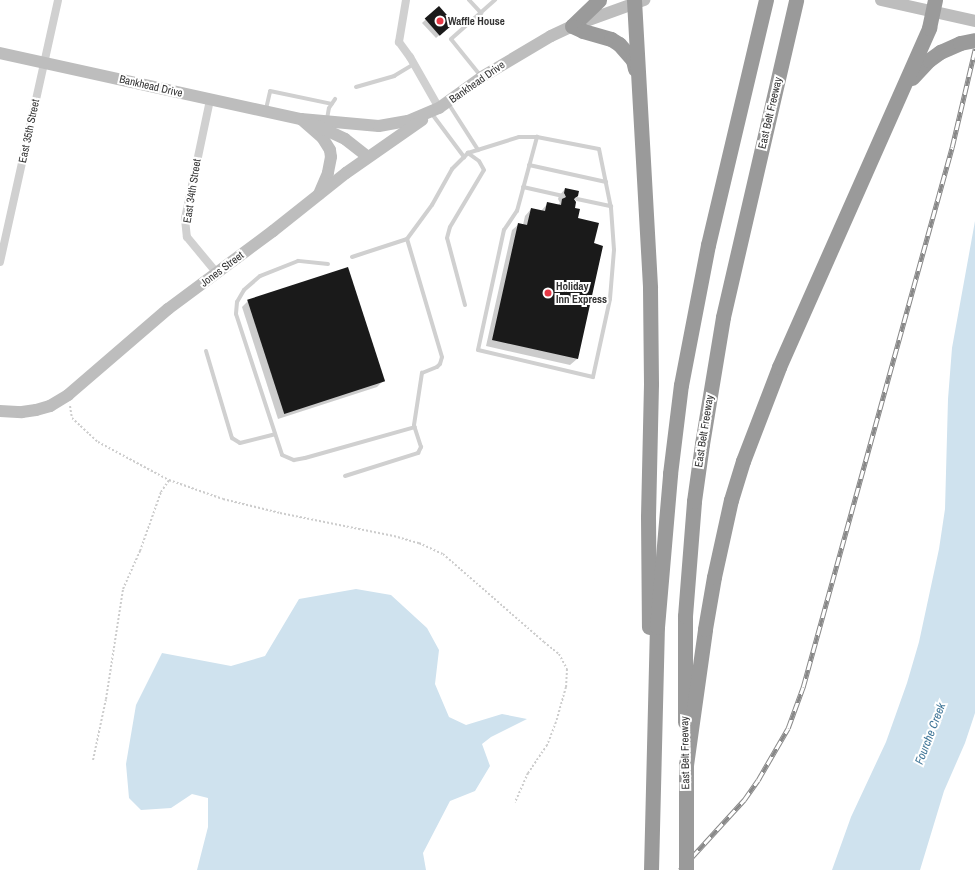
<!DOCTYPE html>
<html>
<head>
<meta charset="utf-8">
<style>
	body { margin:0 }
	#map { position:relative; width:975px; height:870px; overflow:hidden; background:#fff; font-family:"Archivo Narrow",sans-serif }
	div>[style] { position:absolute }
	[style*='--x'] { left:calc(var(--x)*1px); top:calc(var(--y)*1px); width:calc(var(--w)*1px); rotate:calc(var(--a)*1deg) }
	.water>* { inset:0; background:#cfe2ee }
	.shadow>* { inset:0; background:#0003 }
	.building>* { inset:0; background:#1a1a1a; transform-origin:0 0 }
	.path>* { height:2px; margin-top:-1px; transform-origin:0; background:repeating-linear-gradient(90deg,#cdcdcd 0 2px,transparent 0 4px) }
	.lane>* { height:4px; margin:-2px; padding:0 2px; transform-origin:2px; border-radius:2px; background:#d0d0d0 }
	.street>* { height:8px; margin:-4px; padding:0 4px; transform-origin:4px; border-radius:4px; background:#d0d0d0 }
	.secondary>* { height:12px; margin:-6px; padding:0 6px; transform-origin:6px; border-radius:6px; background:#bdbdbd }
	.highway>* { height:15px; margin:-7.5px; padding:0 7.5px; transform-origin:7.5px; border-radius:7.5px; background:#9a9a9a }
	.rail>* { height:4.5px; margin-top:-2.25px; transform-origin:0; background:repeating-linear-gradient(90deg,#fff 0 9px,#888 0 18px); box-sizing:border-box; border-block:1px solid #888 }
	.highway-bridge>* { height:15px; margin:-7.5px; padding:0 7.5px; transform-origin:7.5px; border-radius:7.5px; background:#9a9a9a }
	.dots>* { width:11px; height:11px; translate:-50% -50%; box-sizing:border-box; border:2px solid #fff; border-radius:50% }
	span { translate:-50% -50%; white-space:nowrap; text-align:center; line-height:1.15; -webkit-text-stroke:4px #fff; paint-order:stroke }
	.poi-label { font-size:11px; color:#333; font-weight:700 }
	.left { translate:0 -50%; text-align:left }
	.street-label { font-size:11px; color:#333 }
	.water-label { font-size:12px; color:#3f7597; font-style:italic }
</style>
</head>
<body>
<div id="map">
	<div class="water">
		<i style="clip-path:polygon(975px 221px,975px 713px,965px 743px,944px 791px,920px 870px,832px 870px,851px 817px,886px 742px,907px 683px,919px 642px,939px 549px,945px 509px,948px 399px,952px 348px)"></i>
		<i style="clip-path:polygon(356px 589px,391px 595px,427px 628px,439px 650px,435px 684px,449px 717px,466px 725px,502px 714px,527px 719px,491px 737px,482px 744px,490px 766px,475px 791px,450px 801px,423px 853px,426px 870px,197px 870px,208px 827px,208px 798px,192px 794px,171px 808px,141px 810px,129px 798px,126px 764px,136px 705px,162px 653px,231px 666px,265px 656px,299px 599px)"></i>
	</div>
	<div class="shadow">
		<i style="clip-path:polygon(439px 7px,450px 26px,436px 38px,422px 23px)"></i>
		<i style="clip-path:polygon(565px 189px,573px 199px,577px 219px,593px 244px,602px 246px,577px 359px,570px 365px,486px 346px,512px 230px,519px 224px,523px 225px,525px 216px,531px 209px,541px 211px,548px 203px,558px 205px,560px 203px,558px 199px,559px 196px)"></i>
		<i style="clip-path:polygon(248px 301px,383px 381px,377px 387px,278px 419px,242px 307px)"></i>
	</div>
	<div class="building">
		<i style="left:439px;top:6px;width:23px;height:19px;rotate:49deg"></i>
		<i style="clip-path:polygon(565px 188px,579px 191px,578px 196px,574px 199px,576px 202px,575px 208px,580px 209px,578px 218px,599px 223px,594px 243px,603px 246px,578px 359px,492px 340px,518px 223px,527px 225px,531px 208px,545px 211px,547px 202px,561px 205px,562px 199px,566px 197px,564px 193px)"></i>
		<i style="left:348px;top:267px;width:120px;height:106px;rotate:72deg"></i>
	</div>
	<div class="path">
		<i style="--x:70;--y:406;--w:12;--a:81"></i>
		<i style="--x:72;--y:418;--w:35;--a:43"></i>
		<i style="--x:98;--y:442;--w:81;--a:28.2"></i>
		<i style="--x:169;--y:480;--w:57;--a:19.4"></i>
		<i style="--x:223;--y:499;--w:59;--a:13.8"></i>
		<i style="--x:280;--y:513;--w:116;--a:11.4"></i>
		<i style="--x:394;--y:536;--w:26;--a:16"></i>
		<i style="--x:419;--y:543;--w:26;--a:25"></i>
		<i style="--x:443;--y:554;--w:134;--a:41.1"></i>
		<i style="--x:544;--y:642;--w:19;--a:39"></i>
		<i style="--x:559;--y:654;--w:17;--a:62"></i>
		<i style="--x:567;--y:669;--w:18;--a:93"></i>
		<i style="--x:566;--y:687;--w:36;--a:106"></i>
		<i style="--x:556;--y:722;--w:25;--a:111"></i>
		<i style="--x:547;--y:745;--w:34;--a:124"></i>
		<i style="--x:528;--y:773;--w:32;--a:114"></i>
		<i style="--x:93;--y:760;--w:62;--a:-78"></i>
		<i style="--x:106;--y:699;--w:111;--a:-81.2"></i>
		<i style="--x:123;--y:589;--w:42;--a:-65.9"></i>
		<i style="--x:140;--y:551;--w:63;--a:-70.4"></i>
		<i style="--x:161;--y:492;--w:14;--a:-56"></i>
	</div>
	<div class="lane">
		<i style="--x:469;--y:0;--w:18;--a:47"></i>
		<i style="--x:480;--y:75;--w:46;--a:-128.9"></i>
		<i style="--x:451;--y:39;--w:59;--a:-41.6"></i>
		<i style="--x:356;--y:87;--w:40;--a:-16"></i>
		<i style="--x:394;--y:76;--w:23;--a:-31"></i>
		<i style="--x:448;--y:103;--w:56;--a:57.4"></i>
		<i style="--x:266;--y:109;--w:18;--a:-77"></i>
		<i style="--x:270;--y:91;--w:63;--a:11.8"></i>
		<i style="--x:432;--y:114;--w:54;--a:53.3"></i>
		<i style="--x:327;--y:119;--w:11;--a:-80"></i>
		<i style="--x:329;--y:108;--w:11;--a:-56"></i>
		<i style="--x:529;--y:165;--w:79;--a:12.4"></i>
		<i style="--x:523;--y:187;--w:41;--a:12.7"></i>
		<i style="--x:577;--y:199;--w:35;--a:12"></i>
		<i style="--x:352;--y:257;--w:58;--a:-18.1"></i>
		<i style="--x:328;--y:264;--w:30;--a:-174"></i>
		<i style="--x:298;--y:261;--w:41;--a:158.5"></i>
		<i style="--x:260;--y:276;--w:21;--a:139"></i>
		<i style="--x:244;--y:290;--w:14;--a:120"></i>
		<i style="--x:237;--y:302;--w:12;--a:95"></i>
		<i style="--x:236;--y:314;--w:148;--a:71.9"></i>
		<i style="--x:282;--y:455;--w:13;--a:23"></i>
		<i style="--x:294;--y:460;--w:11;--a:-10"></i>
		<i style="--x:305;--y:458;--w:114;--a:-15.7"></i>
		<i style="--x:465;--y:305;--w:69;--a:-105"></i>
		<i style="--x:447;--y:238;--w:11;--a:-75"></i>
		<i style="--x:450;--y:227;--w:66;--a:-59.2"></i>
		<i style="--x:484;--y:170;--w:10;--a:-119"></i>
		<i style="--x:479;--y:161;--w:14;--a:-144"></i>
		<i style="--x:206;--y:351;--w:91;--a:73.4"></i>
		<i style="--x:232;--y:438;--w:9;--a:32"></i>
		<i style="--x:240;--y:443;--w:36;--a:-14"></i>
		<i style="--x:345;--y:476;--w:77;--a:-17.5"></i>
		<i style="--x:418;--y:453;--w:7;--a:-63"></i>
		<i style="--x:421;--y:447;--w:23;--a:-108"></i>
		<i style="--x:414;--y:425;--w:53;--a:-81.3"></i>
		<i style="--x:422;--y:373;--w:16;--a:-22"></i>
		<i style="--x:437;--y:367;--w:4;--a:-45"></i>
		<i style="--x:440;--y:364;--w:7;--a:-74"></i>
		<i style="--x:442;--y:357;--w:123;--a:-106.5"></i>
		<i style="--x:407;--y:239;--w:42;--a:-53.7"></i>
		<i style="--x:432;--y:205;--w:41;--a:-60.9"></i>
		<i style="--x:452;--y:169;--w:23;--a:-45"></i>
		<i style="--x:468;--y:153;--w:53;--a:-17.4"></i>
		<i style="--x:519;--y:137;--w:18;--a:0"></i>
		<i style="--x:537;--y:137;--w:63;--a:11"></i>
		<i style="--x:599;--y:149;--w:60;--a:78.5"></i>
		<i style="--x:611;--y:208;--w:42;--a:85.9"></i>
		<i style="--x:614;--y:250;--w:49;--a:94.7"></i>
		<i style="--x:610;--y:299;--w:80;--a:102.3"></i>
		<i style="--x:593;--y:377;--w:118;--a:-166.8"></i>
		<i style="--x:478;--y:350;--w:123;--a:-77.8"></i>
		<i style="--x:504;--y:230;--w:23;--a:-56"></i>
		<i style="--x:517;--y:211;--w:77;--a:-74.9"></i>
	</div>
	<div class="street">
		<i style="--x:406;--y:0;--w:43;--a:99.5"></i>
		<i style="--x:399;--y:42;--w:19;--a:54"></i>
		<i style="--x:410;--y:57;--w:59;--a:60.4"></i>
		<i style="--x:210;--y:100;--w:122;--a:101.9"></i>
		<i style="--x:185;--y:219;--w:18;--a:84"></i>
		<i style="--x:187;--y:237;--w:45;--a:50.4"></i>
		<i style="--x:0;--y:262;--w:268;--a:-77.5"></i>
	</div>
	<div class="secondary">
		<i style="--x:881;--y:0;--w:96;--a:12.6"></i>
		<i style="--x:0;--y:53;--w:308;--a:12.4"></i>
		<i style="--x:301;--y:119;--w:78;--a:5.1"></i>
		<i style="--x:379;--y:126;--w:29;--a:-10"></i>
		<i style="--x:408;--y:121;--w:34;--a:-23"></i>
		<i style="--x:439;--y:108;--w:53;--a:-35.8"></i>
		<i style="--x:482;--y:77;--w:80;--a:-30.7"></i>
		<i style="--x:551;--y:36;--w:23;--a:-25"></i>
		<i style="--x:572;--y:26;--w:77;--a:-19.9"></i>
		<i style="--x:301;--y:119;--w:28;--a:41"></i>
		<i style="--x:322;--y:137;--w:15;--a:58"></i>
		<i style="--x:330;--y:150;--w:7;--a:82"></i>
		<i style="--x:331;--y:157;--w:16;--a:101"></i>
		<i style="--x:328;--y:173;--w:23;--a:113"></i>
		<i style="--x:313;--y:124;--w:35;--a:25"></i>
		<i style="--x:345;--y:139;--w:29;--a:38"></i>
		<i style="--x:0;--y:411;--w:22;--a:3"></i>
		<i style="--x:22;--y:412;--w:14;--a:-8"></i>
		<i style="--x:36;--y:410;--w:15;--a:-16"></i>
		<i style="--x:50;--y:406;--w:21;--a:-31"></i>
		<i style="--x:68;--y:395;--w:132;--a:-40.7"></i>
		<i style="--x:168;--y:309;--w:131;--a:-36.6"></i>
		<i style="--x:273;--y:231;--w:93;--a:-38.5"></i>
		<i style="--x:346;--y:173;--w:93;--a:-34.9"></i>
	</div>
	<div class="highway">
		<i style="--x:599;--y:0;--w:37;--a:136"></i>
		<i style="--x:572;--y:26;--w:12;--a:24"></i>
		<i style="--x:583;--y:31;--w:29;--a:16"></i>
		<i style="--x:611;--y:39;--w:9;--a:32"></i>
		<i style="--x:619;--y:44;--w:21;--a:49"></i>
		<i style="--x:633;--y:60;--w:9;--a:77"></i>
		<i style="--x:634;--y:0;--w:288;--a:86.8"></i>
		<i style="--x:650;--y:288;--w:96;--a:89.4"></i>
		<i style="--x:651;--y:384;--w:133;--a:91.3"></i>
		<i style="--x:648;--y:517;--w:110;--a:89.5"></i>
		<i style="--x:912;--y:78;--w:25;--a:-47"></i>
		<i style="--x:929;--y:60;--w:14;--a:-36"></i>
		<i style="--x:940;--y:52;--w:22;--a:-24"></i>
		<i style="--x:960;--y:43;--w:15;--a:-11"></i>
		<i style="--x:685;--y:722;--w:106;--a:-90"></i>
		<i style="--x:685;--y:616;--w:115;--a:-85.5"></i>
		<i style="--x:694;--y:501;--w:58;--a:-82"></i>
		<i style="--x:702;--y:444;--w:129;--a:-80.6"></i>
		<i style="--x:723;--y:317;--w:325;--a:-77"></i>
		<i style="--x:686;--y:765;--w:137;--a:-82"></i>
		<i style="--x:705;--y:629;--w:53;--a:-80.2"></i>
		<i style="--x:714;--y:577;--w:79;--a:-77.6"></i>
		<i style="--x:731;--y:500;--w:41;--a:-72.9"></i>
		<i style="--x:743;--y:461;--w:101;--a:-69"></i>
		<i style="--x:779;--y:367;--w:371;--a:-66.1"></i>
		<i style="--x:929;--y:28;--w:29;--a:-78"></i>
		<i style="--x:651;--y:870;--w:243;--a:-88.6"></i>
		<i style="--x:657;--y:627;--w:154;--a:-85.1"></i>
		<i style="--x:670;--y:474;--w:90;--a:-83"></i>
		<i style="--x:681;--y:385;--w:143;--a:-79.1"></i>
		<i style="--x:708;--y:245;--w:252;--a:-76.7"></i>
	</div>
	<div class="rail">
		<i style="--x:680;--y:870;--w:95;--a:-47.6"></i>
		<i style="--x:744;--y:800;--w:24;--a:-55"></i>
		<i style="--x:758;--y:780;--w:60;--a:-60"></i>
		<i style="--x:788;--y:728;--w:44;--a:-69.9"></i>
		<i style="--x:803;--y:687;--w:560;--a:-74.57"></i>
		<i style="--x:952;--y:147;--w:101;--a:-76.8"></i>
	</div>
	<div class="highway-bridge">
		<i style="--x:686;--y:870;--w:105;--a:-90"></i>
	</div>
	<div class="dots">
		<i style="left:440px;top:21px;background:#e63946"></i>
		<i style="left:548px;top:293px;background:#e63946"></i>
	</div>
	<div class="poi-label">
		<span class="left" style="left:448px;top:21px">Waffle House</span>
		<span class="left" style="left:556px;top:293px">Holiday<br>Inn Express</span>
	</div>
	<div class="street-label">
		<span style="left:477px;top:82px;rotate:-35deg">Bankhead Drive</span>
		<span style="left:151px;top:86px;rotate:13deg">Bankhead Drive</span>
		<span style="left:770px;top:113px;rotate:-77deg">East Belt Freeway</span>
		<span style="left:29px;top:131px;rotate:-78deg">East 35th Street</span>
		<span style="left:192px;top:191px;rotate:-81deg">East 34th Street</span>
		<span style="left:222px;top:269px;rotate:-37deg">Jones Street</span>
		<span style="left:704px;top:431px;rotate:-81deg">East Belt Freeway</span>
		<span style="left:685px;top:753px;rotate:-91deg">East Belt Freeway</span>
	</div>
	<div class="water-label">
		<span style="left:931px;top:734px;rotate:-69deg">Fourche Creek</span>
	</div>
</div>
</body>
</html>
